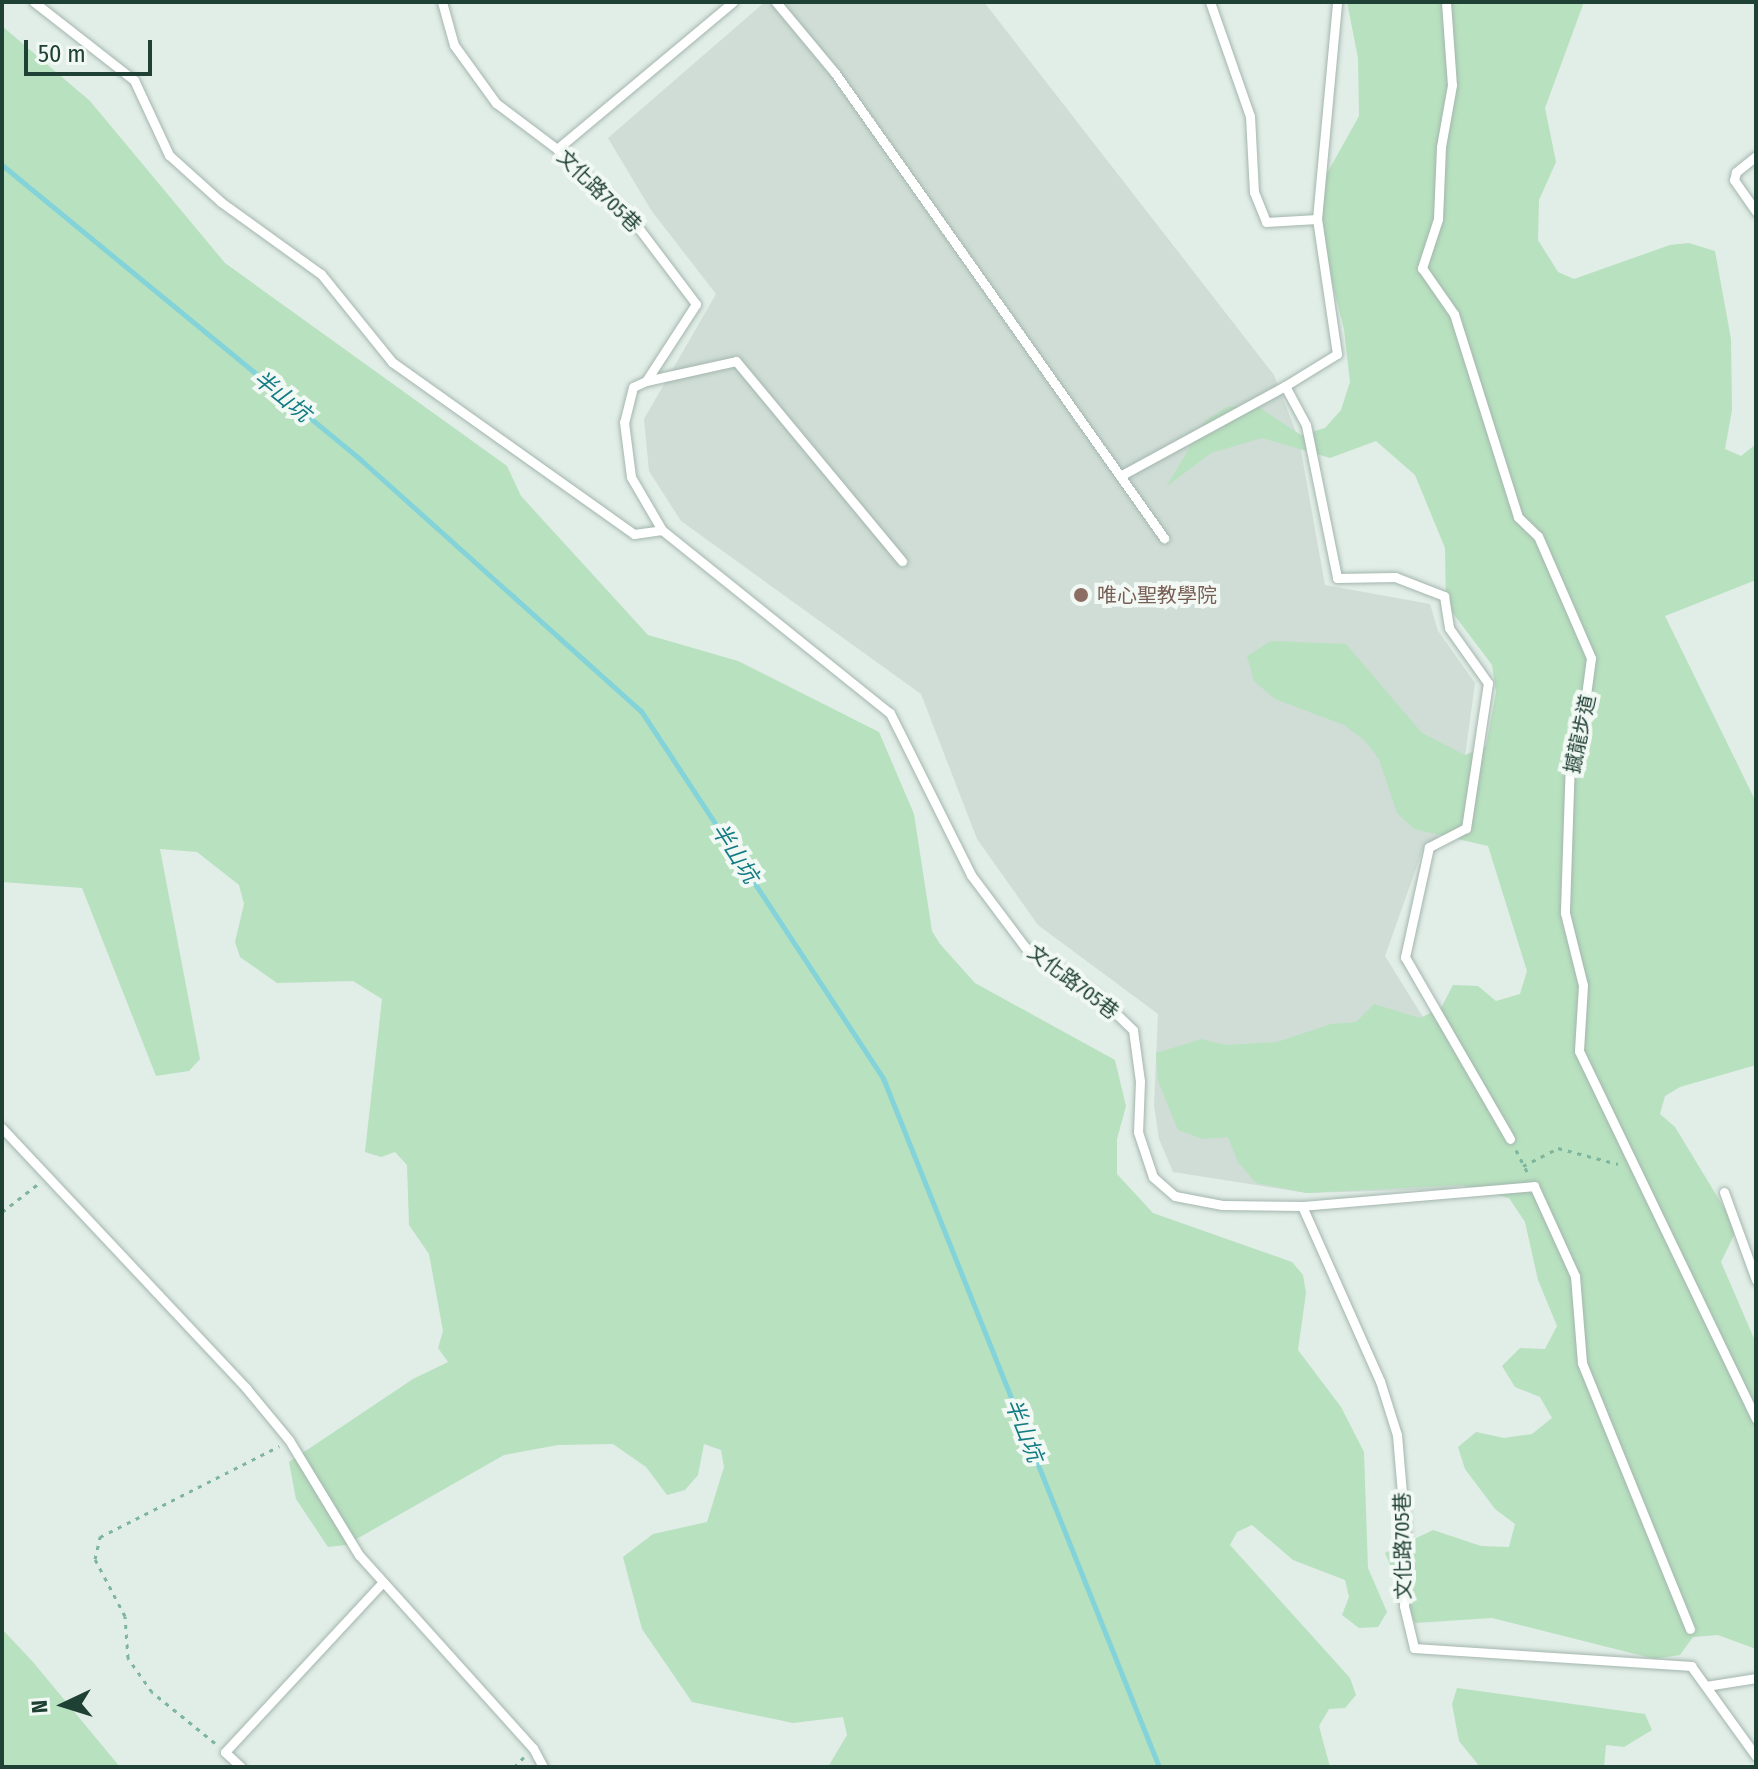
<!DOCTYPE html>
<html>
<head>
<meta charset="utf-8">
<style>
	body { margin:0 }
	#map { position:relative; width:1758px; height:1769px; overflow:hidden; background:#e1ede7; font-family:"Fira Sans Condensed","Noto Sans TC",sans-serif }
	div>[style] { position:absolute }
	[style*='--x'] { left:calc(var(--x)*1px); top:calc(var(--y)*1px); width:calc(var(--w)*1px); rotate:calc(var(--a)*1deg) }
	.built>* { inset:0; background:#cfddd6 }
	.green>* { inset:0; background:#b8e1bf }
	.stream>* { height:5px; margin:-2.5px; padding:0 2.5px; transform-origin:2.5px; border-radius:2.5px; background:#83d3d9 }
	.path>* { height:3px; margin-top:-1.5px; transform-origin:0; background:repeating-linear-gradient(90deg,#7eb59e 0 4px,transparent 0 10px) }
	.roads { filter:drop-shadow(0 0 2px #a3b6ae) drop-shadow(0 0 2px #a3b6ae) }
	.service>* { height:9px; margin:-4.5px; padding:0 4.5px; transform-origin:4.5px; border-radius:4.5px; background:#fff }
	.dots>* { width:22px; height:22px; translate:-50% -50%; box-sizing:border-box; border:4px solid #f2f9f5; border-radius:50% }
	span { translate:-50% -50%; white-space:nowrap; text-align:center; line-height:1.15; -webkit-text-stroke:8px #f2f9f5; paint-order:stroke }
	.street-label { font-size:20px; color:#1f4034 }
	.education-label { font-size:20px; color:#785e54 }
	.left { translate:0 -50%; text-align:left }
	.water-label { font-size:22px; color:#137b83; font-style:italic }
	.frame { position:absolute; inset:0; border:4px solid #1f4034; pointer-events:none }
	.north { position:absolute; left:24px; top:1665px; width:80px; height:80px; -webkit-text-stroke:6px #f2f9f5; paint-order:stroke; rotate:266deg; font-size:22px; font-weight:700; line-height:32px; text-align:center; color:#1f4034 }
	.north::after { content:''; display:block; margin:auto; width:28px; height:36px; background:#1f4034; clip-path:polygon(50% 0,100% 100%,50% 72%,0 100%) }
	.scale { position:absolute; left:24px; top:40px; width:128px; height:36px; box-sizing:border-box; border:4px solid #1f4034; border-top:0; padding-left:10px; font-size:24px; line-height:28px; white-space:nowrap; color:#1f4034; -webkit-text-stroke:6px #f2f9f5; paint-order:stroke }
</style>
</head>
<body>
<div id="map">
	<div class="built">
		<i style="clip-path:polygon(765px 2px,984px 2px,1274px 375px,1299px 440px,1325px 585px,1430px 604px,1438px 631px,1475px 683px,1456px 822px,1423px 849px,1385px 956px,1495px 1133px,1513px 1176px,1446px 1189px,1307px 1193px,1173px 1172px,1159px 1139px,1154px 1105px,1158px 1014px,1038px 925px,977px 839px,921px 694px,681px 521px,649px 471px,644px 419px,716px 294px,651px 210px,608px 138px)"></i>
	</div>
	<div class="green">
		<i style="clip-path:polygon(1347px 2px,1584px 2px,1545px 108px,1556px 162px,1539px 200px,1538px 240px,1558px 272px,1574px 279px,1670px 245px,1689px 243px,1715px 251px,1731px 339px,1732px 410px,1725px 449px,1741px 456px,1756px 444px,1756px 580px,1665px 616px,1756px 802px,1756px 1065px,1680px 1087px,1665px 1096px,1660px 1114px,1675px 1127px,1737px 1229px,1721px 1262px,1756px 1343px,1756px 1649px,1718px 1635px,1693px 1637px,1680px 1655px,1655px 1659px,1492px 1618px,1415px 1623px,1385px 1553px,1433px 1530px,1481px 1546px,1509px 1547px,1515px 1524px,1495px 1509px,1465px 1469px,1458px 1447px,1476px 1432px,1504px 1438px,1532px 1434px,1552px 1418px,1540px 1397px,1515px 1387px,1502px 1366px,1520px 1348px,1545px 1349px,1557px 1326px,1538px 1280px,1525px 1222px,1509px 1198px,1462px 1185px,1307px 1193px,1256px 1183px,1238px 1162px,1228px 1137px,1203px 1139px,1178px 1130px,1158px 1081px,1156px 1053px,1202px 1039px,1225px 1045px,1277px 1042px,1331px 1024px,1356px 1022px,1374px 1004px,1420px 1018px,1441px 1008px,1453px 985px,1478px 986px,1496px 1001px,1520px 994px,1527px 971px,1488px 846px,1414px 829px,1397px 813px,1379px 759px,1364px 740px,1344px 725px,1275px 699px,1254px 681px,1247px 656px,1271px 641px,1346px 644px,1422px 733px,1465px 755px,1486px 746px,1496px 692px,1492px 665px,1446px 604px,1445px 548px,1415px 475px,1376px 441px,1330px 458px,1262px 438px,1211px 453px,1166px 487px,1206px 420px,1227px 407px,1255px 405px,1301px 435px,1325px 428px,1341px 410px,1350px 382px,1344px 329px,1321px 239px,1320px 186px,1359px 116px,1358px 58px)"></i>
		<i style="clip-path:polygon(2px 26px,90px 101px,225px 263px,507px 466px,521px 496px,648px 635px,738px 661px,879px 732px,914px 814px,932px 931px,940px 944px,975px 983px,1115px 1060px,1126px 1106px,1117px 1139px,1117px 1174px,1153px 1213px,1292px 1262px,1303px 1275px,1306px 1293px,1298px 1350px,1341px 1407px,1364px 1452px,1368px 1568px,1387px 1612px,1378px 1627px,1359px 1628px,1342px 1615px,1349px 1597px,1345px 1580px,1293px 1560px,1252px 1525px,1237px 1532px,1230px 1545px,1350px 1678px,1356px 1695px,1345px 1708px,1329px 1709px,1319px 1726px,1330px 1767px,828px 1767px,847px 1735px,843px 1717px,793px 1723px,692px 1702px,642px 1629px,623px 1557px,653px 1534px,707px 1522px,724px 1467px,721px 1450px,704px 1444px,698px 1475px,685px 1490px,667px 1495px,646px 1467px,613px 1444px,558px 1445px,504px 1455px,346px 1545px,328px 1547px,296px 1499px,289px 1462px,413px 1379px,448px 1362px,438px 1348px,443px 1331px,429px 1254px,409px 1225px,407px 1165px,395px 1152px,381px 1157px,365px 1152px,382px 999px,353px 981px,277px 983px,240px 957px,235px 942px,244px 904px,239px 885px,197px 852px,160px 849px,200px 1059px,189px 1071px,156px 1076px,82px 888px,2px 882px)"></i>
		<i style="clip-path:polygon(2px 1629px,33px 1662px,120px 1767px,2px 1767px)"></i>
		<i style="clip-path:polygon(1457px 1688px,1645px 1714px,1652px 1730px,1624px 1747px,1606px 1745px,1604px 1767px,1480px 1767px,1459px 1741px,1452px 1704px)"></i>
	</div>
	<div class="stream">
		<i style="--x:2;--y:165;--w:465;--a:39.4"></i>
		<i style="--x:361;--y:460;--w:376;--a:41.9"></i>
		<i style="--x:641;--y:711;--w:440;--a:56.6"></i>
		<i style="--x:883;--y:1078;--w:742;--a:68.17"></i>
	</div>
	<div class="path">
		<i style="--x:1516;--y:1150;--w:25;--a:63"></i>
		<i style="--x:1523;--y:1166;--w:39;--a:-27"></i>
		<i style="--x:1558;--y:1148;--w:62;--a:14.9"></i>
		<i style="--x:2;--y:1212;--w:46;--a:-37.9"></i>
		<i style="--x:215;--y:1743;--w:81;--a:-141"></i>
		<i style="--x:152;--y:1692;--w:42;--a:-125.2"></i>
		<i style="--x:128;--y:1658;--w:42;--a:-94.1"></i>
		<i style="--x:125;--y:1616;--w:64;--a:-117.8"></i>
		<i style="--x:95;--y:1559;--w:23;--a:-77"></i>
		<i style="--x:100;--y:1537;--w:201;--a:-26.9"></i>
		<i style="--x:514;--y:1767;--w:14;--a:-45"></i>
	</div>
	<div class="roads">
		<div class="service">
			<i style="--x:34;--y:2;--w:127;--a:38"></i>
			<i style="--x:134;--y:80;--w:83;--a:65"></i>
			<i style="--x:169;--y:155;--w:70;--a:42.1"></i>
			<i style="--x:221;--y:202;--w:123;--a:35.8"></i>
			<i style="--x:321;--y:274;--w:113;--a:51.1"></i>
			<i style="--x:392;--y:362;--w:297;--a:35.4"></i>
			<i style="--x:634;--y:534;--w:28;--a:-8"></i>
			<i style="--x:442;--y:2;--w:45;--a:74.4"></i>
			<i style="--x:454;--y:45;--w:72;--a:54.1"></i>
			<i style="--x:496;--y:103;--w:76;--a:37"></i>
			<i style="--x:557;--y:149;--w:106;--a:43.5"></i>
			<i style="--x:634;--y:222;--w:103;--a:52.9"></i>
			<i style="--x:696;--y:304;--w:92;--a:123"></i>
			<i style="--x:646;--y:381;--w:14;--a:155"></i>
			<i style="--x:633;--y:387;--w:36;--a:104"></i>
			<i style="--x:624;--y:422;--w:55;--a:82.7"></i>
			<i style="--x:631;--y:477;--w:61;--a:59.7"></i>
			<i style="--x:662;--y:530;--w:292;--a:38.8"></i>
			<i style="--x:890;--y:713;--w:181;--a:63.4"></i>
			<i style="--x:971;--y:875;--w:90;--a:53.1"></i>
			<i style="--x:1025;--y:947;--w:91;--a:34.2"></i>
			<i style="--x:1100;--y:998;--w:46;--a:44.1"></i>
			<i style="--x:1133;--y:1030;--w:51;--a:82.2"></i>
			<i style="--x:1140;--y:1081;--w:51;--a:92.2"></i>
			<i style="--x:1138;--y:1132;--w:47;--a:71.6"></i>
			<i style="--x:1153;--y:1177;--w:29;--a:41"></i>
			<i style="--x:1175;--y:1196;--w:48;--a:10.8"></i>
			<i style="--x:1222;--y:1205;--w:80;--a:0.7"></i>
			<i style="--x:1302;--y:1206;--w:192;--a:66"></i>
			<i style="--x:1380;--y:1381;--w:57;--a:72.5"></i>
			<i style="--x:1397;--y:1435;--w:93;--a:85.1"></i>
			<i style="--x:1405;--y:1528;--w:78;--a:90.7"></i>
			<i style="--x:1404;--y:1606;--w:43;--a:76.6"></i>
			<i style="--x:1414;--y:1648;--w:278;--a:3.7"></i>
			<i style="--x:1691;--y:1666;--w:111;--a:54.2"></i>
			<i style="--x:776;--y:2;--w:92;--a:50.3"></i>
			<i style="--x:835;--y:73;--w:570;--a:54.72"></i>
			<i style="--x:1210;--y:2;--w:121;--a:70.7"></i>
			<i style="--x:1250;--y:116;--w:76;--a:87"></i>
			<i style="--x:1254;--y:192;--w:32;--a:68"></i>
			<i style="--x:1266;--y:222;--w:51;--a:-3.4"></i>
			<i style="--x:1446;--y:2;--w:83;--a:85.9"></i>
			<i style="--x:1452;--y:85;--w:63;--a:100.1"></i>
			<i style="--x:1441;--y:147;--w:72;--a:92.4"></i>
			<i style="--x:1438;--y:219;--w:52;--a:108.1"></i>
			<i style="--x:1422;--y:268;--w:56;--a:55.2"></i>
			<i style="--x:1454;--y:314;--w:213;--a:72.5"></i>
			<i style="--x:1518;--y:517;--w:28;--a:44"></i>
			<i style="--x:1538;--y:536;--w:133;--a:66.5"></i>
			<i style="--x:1591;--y:658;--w:82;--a:97.7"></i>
			<i style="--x:1580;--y:739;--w:22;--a:117"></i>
			<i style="--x:1570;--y:759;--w:154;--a:91.9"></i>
			<i style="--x:1565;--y:913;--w:74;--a:76"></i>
			<i style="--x:1583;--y:985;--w:66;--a:93.5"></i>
			<i style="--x:1579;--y:1051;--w:408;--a:64.3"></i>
			<i style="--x:557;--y:149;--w:229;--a:-39.9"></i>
			<i style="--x:1756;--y:156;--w:26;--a:141"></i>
			<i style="--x:1736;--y:172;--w:8;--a:104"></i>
			<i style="--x:1734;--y:180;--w:39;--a:55"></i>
			<i style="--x:646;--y:381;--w:92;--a:-12.5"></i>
			<i style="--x:736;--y:361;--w:260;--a:50.3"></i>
			<i style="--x:1285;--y:386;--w:61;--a:-31.6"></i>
			<i style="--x:1337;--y:354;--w:136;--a:-98.4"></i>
			<i style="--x:1317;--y:219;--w:218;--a:-84.7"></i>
			<i style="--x:1120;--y:476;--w:188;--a:-28.6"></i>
			<i style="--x:1285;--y:386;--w:44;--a:61.7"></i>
			<i style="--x:1306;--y:425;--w:156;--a:78.5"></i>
			<i style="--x:1337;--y:578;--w:58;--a:-1"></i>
			<i style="--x:1395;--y:577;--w:53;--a:21.2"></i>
			<i style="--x:1444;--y:596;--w:32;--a:81"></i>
			<i style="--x:1449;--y:628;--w:67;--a:54.7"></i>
			<i style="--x:1488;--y:683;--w:147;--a:98.6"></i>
			<i style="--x:1466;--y:828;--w:42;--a:152.8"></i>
			<i style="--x:1429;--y:847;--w:113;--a:102.3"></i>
			<i style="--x:1405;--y:957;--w:210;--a:60"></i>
			<i style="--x:2;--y:1128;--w:357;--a:46.8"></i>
			<i style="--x:246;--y:1388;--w:67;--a:50.4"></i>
			<i style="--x:289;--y:1440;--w:135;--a:58.7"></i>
			<i style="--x:359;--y:1555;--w:260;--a:48"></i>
			<i style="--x:533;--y:1748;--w:21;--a:62"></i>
			<i style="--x:1724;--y:1192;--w:94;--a:70"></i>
			<i style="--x:1302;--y:1206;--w:233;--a:-4.9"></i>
			<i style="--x:1534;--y:1186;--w:99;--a:65.5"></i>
			<i style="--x:1575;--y:1276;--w:87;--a:85.4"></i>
			<i style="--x:1582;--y:1363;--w:287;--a:67.9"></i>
			<i style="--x:1706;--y:1686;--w:51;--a:-9.1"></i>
			<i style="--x:241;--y:1767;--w:22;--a:-137"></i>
			<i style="--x:225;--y:1752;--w:232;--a:-47.1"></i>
		</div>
	</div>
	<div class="dots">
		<i style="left:1081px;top:595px;background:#8d6e63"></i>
	</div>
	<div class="street-label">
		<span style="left:599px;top:191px;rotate:44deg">文化路705巷</span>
		<span style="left:1580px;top:734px;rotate:-78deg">撼龍步道</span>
		<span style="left:1073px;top:982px;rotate:37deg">文化路705巷</span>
		<span style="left:1403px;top:1546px;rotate:-91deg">文化路705巷</span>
	</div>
	<div class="education-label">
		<span class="left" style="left:1097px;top:595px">唯心聖教學院</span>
	</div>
	<div class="water-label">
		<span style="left:282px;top:396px;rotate:39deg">半山坑</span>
		<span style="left:735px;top:853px;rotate:57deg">半山坑</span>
		<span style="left:1024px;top:1430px;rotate:68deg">半山坑</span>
	</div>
	<div class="frame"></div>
	<div class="north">N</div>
	<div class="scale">50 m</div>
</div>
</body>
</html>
